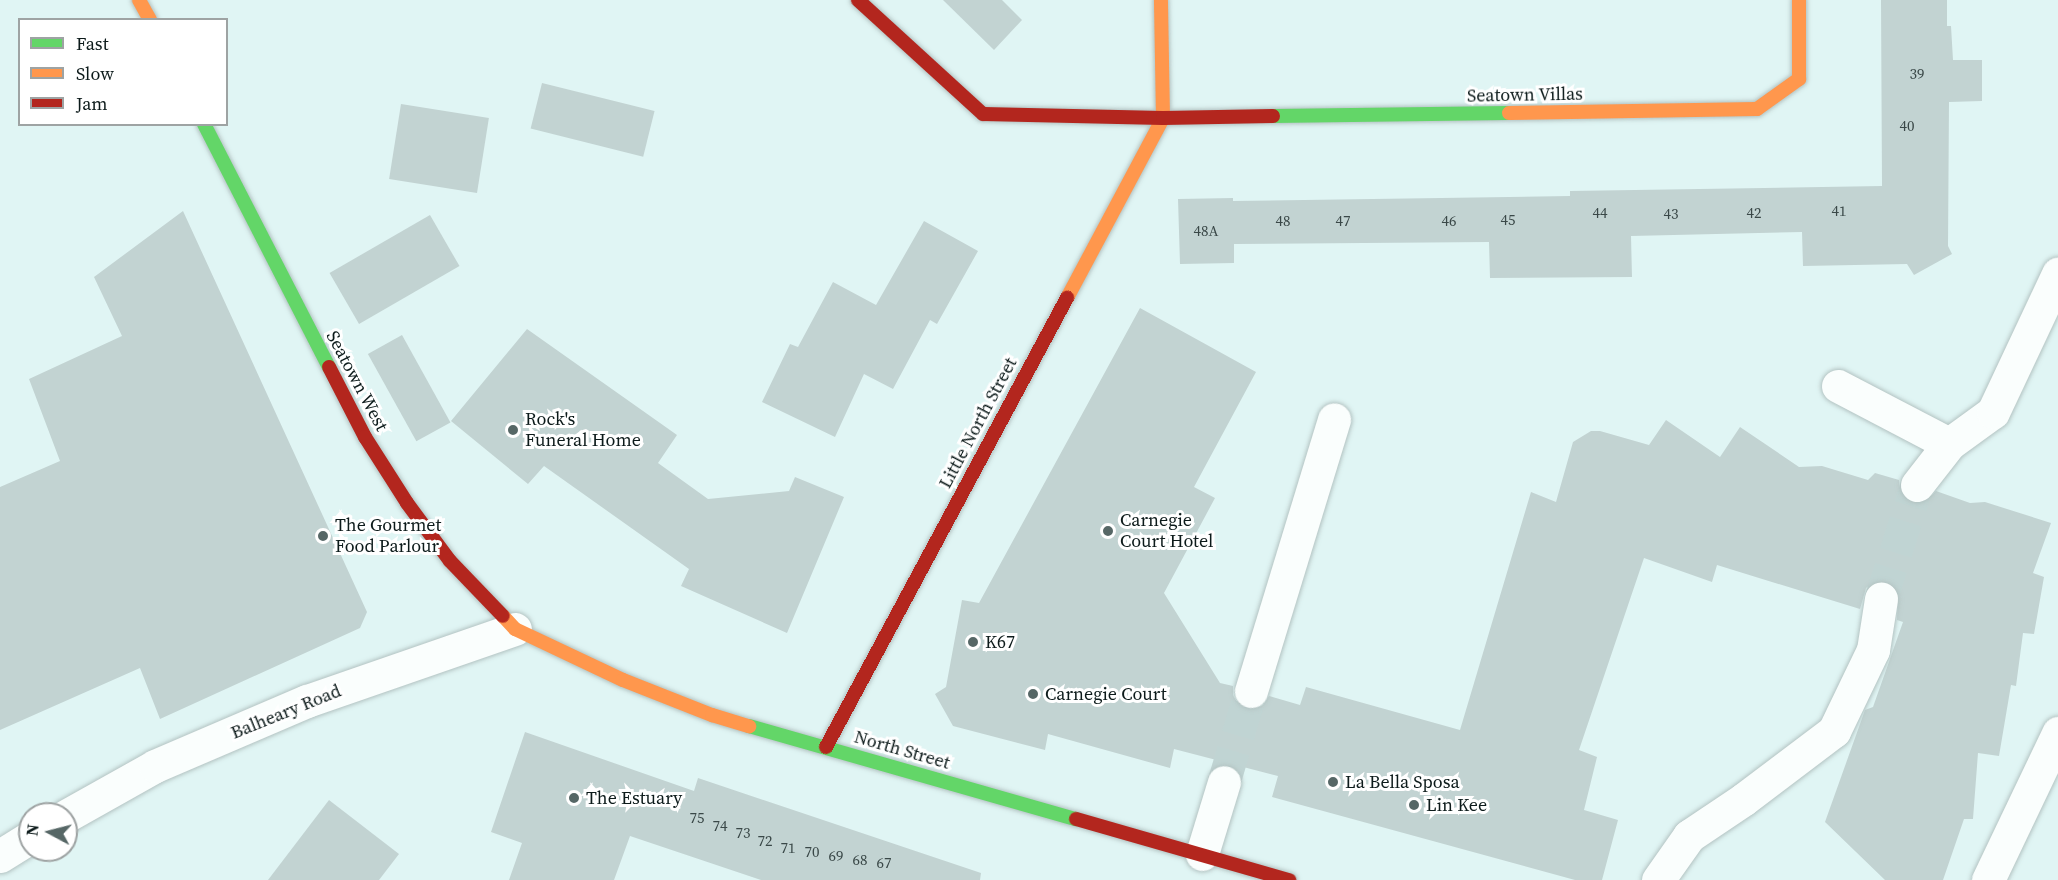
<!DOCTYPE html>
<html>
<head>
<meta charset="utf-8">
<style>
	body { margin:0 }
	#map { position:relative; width:2058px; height:880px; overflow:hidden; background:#e0f5f4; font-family:"Source Serif 4",serif }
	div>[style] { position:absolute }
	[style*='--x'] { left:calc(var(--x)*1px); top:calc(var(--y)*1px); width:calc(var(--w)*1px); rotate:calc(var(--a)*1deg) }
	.building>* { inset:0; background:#c2d3d2; transform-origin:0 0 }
	.street-tunnel>* { height:33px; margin-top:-16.5px; transform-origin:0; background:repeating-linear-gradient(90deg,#c0d4d3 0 33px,transparent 0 49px) }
	.roads { filter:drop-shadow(0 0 2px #b3c3c2) drop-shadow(0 0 2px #b3c3c2) }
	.street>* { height:33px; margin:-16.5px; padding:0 16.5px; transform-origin:16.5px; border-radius:16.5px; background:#fafefd }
	.fast>* { height:14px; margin:-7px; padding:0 7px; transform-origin:7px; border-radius:7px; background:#63d668 }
	.slow>* { height:14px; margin:-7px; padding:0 7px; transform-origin:7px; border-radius:7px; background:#ff974d }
	.jam>* { height:14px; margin:-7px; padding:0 7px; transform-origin:7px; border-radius:7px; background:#b3261e }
	.dots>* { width:16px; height:16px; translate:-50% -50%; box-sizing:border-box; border:3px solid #fff; border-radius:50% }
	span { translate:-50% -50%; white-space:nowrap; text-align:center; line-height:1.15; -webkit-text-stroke:6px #fff; paint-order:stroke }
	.number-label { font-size:15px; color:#3a4848 }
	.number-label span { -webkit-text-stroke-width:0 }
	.street-label { font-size:18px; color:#0c1a1a }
	.poi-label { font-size:18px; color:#0c1a1a }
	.left { translate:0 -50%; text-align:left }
	.legend { position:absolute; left:18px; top:18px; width:210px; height:108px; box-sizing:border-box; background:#fff; border:2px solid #9ea3a3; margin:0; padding:8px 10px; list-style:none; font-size:18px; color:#0c1a1a }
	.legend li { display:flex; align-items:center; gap:12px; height:30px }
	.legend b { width:30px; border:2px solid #9ea3a3 }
	.north { position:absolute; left:18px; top:802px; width:60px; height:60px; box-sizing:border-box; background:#fff; border:2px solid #9ea3a3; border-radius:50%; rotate:277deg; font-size:16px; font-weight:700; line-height:24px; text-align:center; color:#0c1a1a }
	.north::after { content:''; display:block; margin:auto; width:21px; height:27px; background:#566766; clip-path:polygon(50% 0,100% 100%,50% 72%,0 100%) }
</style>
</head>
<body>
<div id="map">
	<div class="building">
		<i style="clip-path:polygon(943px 0,1002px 0,1022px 20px,994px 50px)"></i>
		<i style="clip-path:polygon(1881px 0,1947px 0,1947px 26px,1951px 26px,1953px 60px,1982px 60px,1982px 101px,1949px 102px,1948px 246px,1952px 254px,1914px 275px,1907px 264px,1803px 266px,1802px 232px,1631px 236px,1632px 277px,1490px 278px,1489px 242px,1234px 244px,1234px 263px,1180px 264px,1178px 199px,1233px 198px,1233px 201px,1570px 196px,1570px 191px,1882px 186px)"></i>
		<i style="left:542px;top:83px;width:116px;height:47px;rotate:14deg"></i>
		<i style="left:401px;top:104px;width:89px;height:76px;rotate:9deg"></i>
		<i style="clip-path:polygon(183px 211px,367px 612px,360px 628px,160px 719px,140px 668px,0 730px,0 487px,60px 461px,29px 379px,122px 336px,94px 277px)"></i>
		<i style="left:430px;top:215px;width:59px;height:116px;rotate:60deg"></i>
		<i style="clip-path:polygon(924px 221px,978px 251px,937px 324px,930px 320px,893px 389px,864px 374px,835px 437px,762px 402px,790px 344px,798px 347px,833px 282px,876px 305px)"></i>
		<i style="clip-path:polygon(1140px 308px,1256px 372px,1194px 487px,1215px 498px,1164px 593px,1220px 683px,1233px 686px,1233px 695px,1237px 703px,1246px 709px,1256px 709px,1263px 705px,1269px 696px,1300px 705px,1306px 687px,1460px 730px,1531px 492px,1556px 502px,1573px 442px,1591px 431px,1600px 431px,1649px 445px,1666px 420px,1720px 457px,1740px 427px,1799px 467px,1822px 466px,1868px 480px,1875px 473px,1899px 480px,1900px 493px,1905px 499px,1914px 503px,1925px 502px,1936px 491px,1970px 503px,1985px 502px,2051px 523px,2033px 573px,2044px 577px,2034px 634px,2023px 633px,2016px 686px,2011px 685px,1999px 756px,1978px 753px,1973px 819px,1964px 819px,1943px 880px,1885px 880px,1825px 822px,1865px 710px,1873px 707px,1903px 622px,1897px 620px,1898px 592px,1892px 584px,1883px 580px,1874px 582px,1866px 588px,1860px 609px,1717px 565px,1712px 582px,1644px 558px,1579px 750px,1597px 757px,1584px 810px,1618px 820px,1602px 880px,1575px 880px,1272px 797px,1278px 776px,1174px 749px,1170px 768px,1048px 734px,1045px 750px,953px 726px,935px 694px,946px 687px,962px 600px,979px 603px)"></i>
		<i style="clip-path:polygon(527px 329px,677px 435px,658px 463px,708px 499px,789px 491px,795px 477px,844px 497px,787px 633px,681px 586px,689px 569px,544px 466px,528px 484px,451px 421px)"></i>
		<i style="left:402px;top:335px;width:100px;height:39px;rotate:61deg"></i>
		<i style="clip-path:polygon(525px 732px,694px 791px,698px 778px,981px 873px,980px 880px,761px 880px,630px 836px,614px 880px,509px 880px,522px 843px,491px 832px)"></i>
		<i style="clip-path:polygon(329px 800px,399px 854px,379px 880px,268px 880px)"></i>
	</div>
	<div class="street-tunnel">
		<i style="--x:1881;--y:599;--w:120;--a:-72.5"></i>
		<i style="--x:1224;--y:782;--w:95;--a:-73.5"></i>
	</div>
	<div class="roads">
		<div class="street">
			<i style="--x:1838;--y:386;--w:125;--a:27.6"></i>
			<i style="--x:1917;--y:485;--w:52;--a:-52"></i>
			<i style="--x:1949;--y:444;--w:54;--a:-36"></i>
			<i style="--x:1993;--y:412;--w:153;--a:-64.8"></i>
			<i style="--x:1251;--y:691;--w:284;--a:-73"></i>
			<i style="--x:66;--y:816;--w:102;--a:-29.3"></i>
			<i style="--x:155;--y:766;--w:165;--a:-23.2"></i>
			<i style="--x:307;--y:701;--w:220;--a:-19.1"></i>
			<i style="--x:1202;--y:854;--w:75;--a:-73"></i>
			<i style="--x:0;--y:856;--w:36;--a:-32"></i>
			<i style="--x:1658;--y:880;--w:54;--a:-54.8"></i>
			<i style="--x:1689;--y:836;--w:66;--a:-33.9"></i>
			<i style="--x:1744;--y:799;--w:113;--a:-37.1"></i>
			<i style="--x:1834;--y:731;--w:90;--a:-64.3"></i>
			<i style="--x:1873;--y:650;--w:52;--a:-81.1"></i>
			<i style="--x:1988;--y:880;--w:163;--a:-64.5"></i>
		</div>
		<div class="fast">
			<i style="--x:1273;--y:116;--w:236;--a:-0.7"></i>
			<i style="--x:204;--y:124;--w:273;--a:62.8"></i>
			<i style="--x:749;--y:726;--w:340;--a:15.9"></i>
		</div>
		<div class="slow">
			<i style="--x:139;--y:0;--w:23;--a:61"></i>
			<i style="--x:1509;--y:113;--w:248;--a:-0.9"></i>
			<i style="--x:1757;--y:109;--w:52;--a:-35.5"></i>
			<i style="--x:1799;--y:79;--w:79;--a:-90"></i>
			<i style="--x:1067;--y:298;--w:204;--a:-61.9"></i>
			<i style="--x:1163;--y:118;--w:118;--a:-91"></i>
			<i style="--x:503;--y:616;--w:18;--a:47"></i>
			<i style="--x:515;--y:629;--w:119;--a:25.3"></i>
			<i style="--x:623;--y:680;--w:96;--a:21.5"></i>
			<i style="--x:712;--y:715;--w:39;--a:17"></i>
		</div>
		<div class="jam">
			<i style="--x:858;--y:0;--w:169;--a:42.4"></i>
			<i style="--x:983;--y:114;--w:180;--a:1.3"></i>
			<i style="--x:1163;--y:118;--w:110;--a:-1"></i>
			<i style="--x:329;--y:367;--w:79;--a:62.8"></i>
			<i style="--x:365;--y:437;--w:78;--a:57.5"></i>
			<i style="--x:407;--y:503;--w:72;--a:53.4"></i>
			<i style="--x:450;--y:561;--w:76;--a:46.1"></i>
			<i style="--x:826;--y:747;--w:510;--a:-61.78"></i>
			<i style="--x:1076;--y:819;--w:222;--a:16"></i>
		</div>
	</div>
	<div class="dots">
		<i style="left:513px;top:430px;background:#566766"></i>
		<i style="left:1108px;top:531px;background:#566766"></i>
		<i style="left:323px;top:536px;background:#566766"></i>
		<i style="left:973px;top:642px;background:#566766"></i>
		<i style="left:1033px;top:694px;background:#566766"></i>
		<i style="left:1333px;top:782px;background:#566766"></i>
		<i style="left:574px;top:798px;background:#566766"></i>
		<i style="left:1414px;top:805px;background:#566766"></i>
	</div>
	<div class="number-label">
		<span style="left:1917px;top:74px">39</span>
		<span style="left:1907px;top:126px">40</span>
		<span style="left:1839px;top:211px">41</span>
		<span style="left:1600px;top:213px">44</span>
		<span style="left:1754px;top:213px">42</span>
		<span style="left:1671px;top:214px">43</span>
		<span style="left:1508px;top:220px">45</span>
		<span style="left:1283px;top:221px">48</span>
		<span style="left:1343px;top:221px">47</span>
		<span style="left:1449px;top:221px">46</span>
		<span style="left:1206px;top:231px">48A</span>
		<span style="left:697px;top:818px">75</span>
		<span style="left:720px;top:826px">74</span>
		<span style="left:743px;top:833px">73</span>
		<span style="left:765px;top:841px">72</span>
		<span style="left:788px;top:848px">71</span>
		<span style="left:812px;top:852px">70</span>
		<span style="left:836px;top:856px">69</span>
		<span style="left:860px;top:860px">68</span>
		<span style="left:884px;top:863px">67</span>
	</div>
	<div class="street-label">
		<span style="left:1525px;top:95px;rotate:-1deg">Seatown Villas</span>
		<span style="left:357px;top:381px;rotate:62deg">Seatown West</span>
		<span style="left:978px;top:423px;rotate:-62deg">Little North Street</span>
		<span style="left:286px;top:712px;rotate:-22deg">Balheary Road</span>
		<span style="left:902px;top:750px;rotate:16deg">North Street</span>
	</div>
	<div class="poi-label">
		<span class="left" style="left:525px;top:430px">Rock's<br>Funeral Home</span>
		<span class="left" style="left:1120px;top:531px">Carnegie<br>Court Hotel</span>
		<span class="left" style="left:335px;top:536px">The Gourmet<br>Food Parlour</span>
		<span class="left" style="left:985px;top:642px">K67</span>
		<span class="left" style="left:1045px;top:694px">Carnegie Court</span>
		<span class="left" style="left:1345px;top:782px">La Bella Sposa</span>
		<span class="left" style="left:586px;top:798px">The Estuary</span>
		<span class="left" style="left:1426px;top:805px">Lin Kee</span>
	</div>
	<ul class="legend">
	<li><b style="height:8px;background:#63d668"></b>Fast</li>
	<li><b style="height:8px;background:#ff974d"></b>Slow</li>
	<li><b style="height:8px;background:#b3261e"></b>Jam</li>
	</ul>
	<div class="north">N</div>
</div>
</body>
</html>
